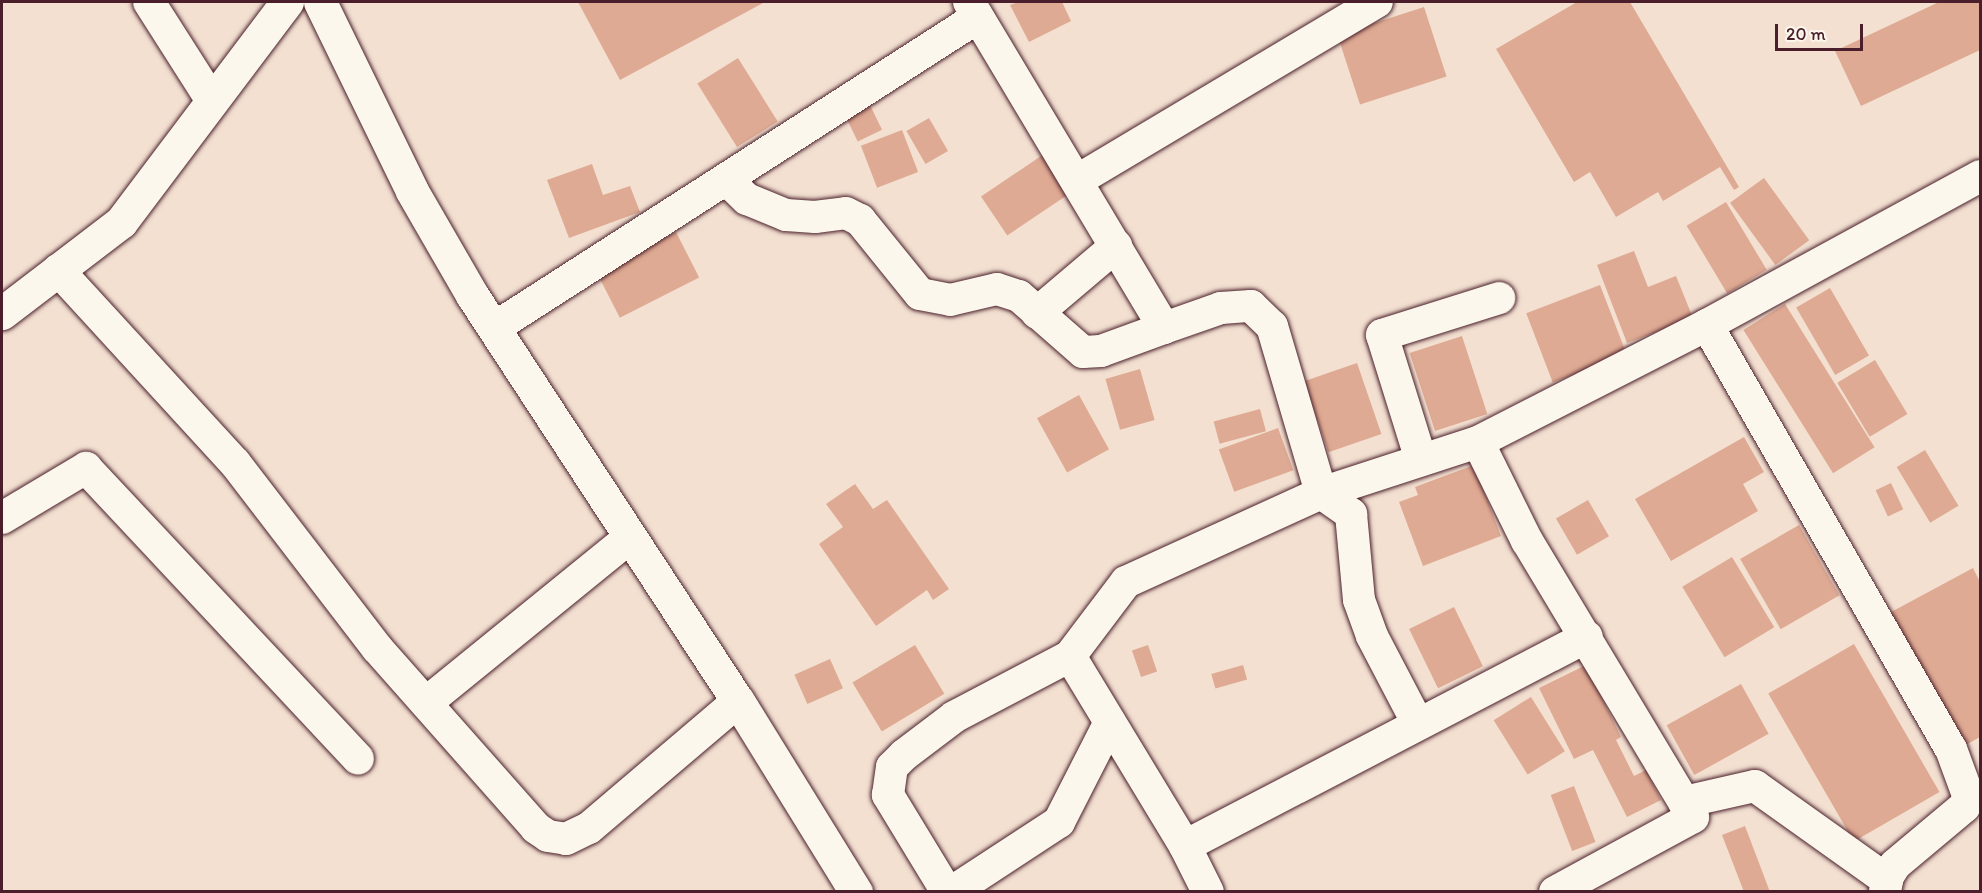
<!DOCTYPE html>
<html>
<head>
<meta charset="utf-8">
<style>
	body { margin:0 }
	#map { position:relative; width:1982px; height:893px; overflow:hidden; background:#f3e0d1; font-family:Itim,sans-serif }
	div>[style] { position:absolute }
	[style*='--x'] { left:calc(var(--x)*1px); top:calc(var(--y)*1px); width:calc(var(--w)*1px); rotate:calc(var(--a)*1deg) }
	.building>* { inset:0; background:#dfaa93; transform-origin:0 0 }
	.roads { filter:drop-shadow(0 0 2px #4a1f2b) drop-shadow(0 0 2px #4a1f2b) }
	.minor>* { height:32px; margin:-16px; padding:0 16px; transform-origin:16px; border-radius:16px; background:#fbf7ec }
	.tertiary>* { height:33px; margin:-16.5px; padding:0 16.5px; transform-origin:16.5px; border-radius:16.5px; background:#fbf7ec }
	.secondary>* { height:33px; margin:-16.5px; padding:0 16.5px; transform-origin:16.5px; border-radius:16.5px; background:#fbf7ec }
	span { translate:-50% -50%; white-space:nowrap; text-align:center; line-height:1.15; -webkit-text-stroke:4.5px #fbf7ec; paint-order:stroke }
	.frame { position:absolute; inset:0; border:3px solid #4a1f2b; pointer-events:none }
	.scale { position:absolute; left:1775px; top:24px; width:88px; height:27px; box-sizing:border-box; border:3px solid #4a1f2b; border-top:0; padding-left:8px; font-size:18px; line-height:21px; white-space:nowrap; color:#4a1f2b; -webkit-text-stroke:4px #fbf7ec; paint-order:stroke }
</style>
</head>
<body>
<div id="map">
	<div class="building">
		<i style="clip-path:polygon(578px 2px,765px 2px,620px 80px)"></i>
		<i style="clip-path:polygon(1019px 2px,1062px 2px,1071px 21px,1029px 42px,1010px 5px)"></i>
		<i style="clip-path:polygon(1577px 2px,1630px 2px,1739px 187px,1734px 190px,1720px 167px,1663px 201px,1658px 192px,1616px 217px,1590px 172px,1574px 182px,1496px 49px)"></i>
		<i style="clip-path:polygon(1939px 2px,1980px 2px,1980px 50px,1861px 106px,1835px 51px)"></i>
		<i style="left:1424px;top:7px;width:73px;height:91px;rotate:72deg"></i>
		<i style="left:738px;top:58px;width:75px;height:48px;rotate:58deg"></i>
		<i style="left:868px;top:101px;width:32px;height:27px;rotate:64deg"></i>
		<i style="left:929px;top:118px;width:38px;height:26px;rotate:60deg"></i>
		<i style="left:902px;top:130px;width:45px;height:44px;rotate:69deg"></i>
		<i style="left:1044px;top:154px;width:47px;height:76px;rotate:56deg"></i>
		<i style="clip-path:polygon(592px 164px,603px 195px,630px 186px,640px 212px,569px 238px,547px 180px)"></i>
		<i style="left:1764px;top:178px;width:77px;height:42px;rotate:54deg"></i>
		<i style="left:1726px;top:202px;width:79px;height:46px;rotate:59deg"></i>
		<i style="left:676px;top:232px;width:51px;height:89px;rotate:63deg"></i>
		<i style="clip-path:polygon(1634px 251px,1648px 287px,1676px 276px,1693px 318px,1627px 343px,1597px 265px)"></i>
		<i style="left:1600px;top:285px;width:74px;height:79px;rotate:69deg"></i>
		<i style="left:1830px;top:288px;width:78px;height:39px;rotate:60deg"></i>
		<i style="left:1785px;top:304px;width:169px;height:49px;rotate:58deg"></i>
		<i style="left:1462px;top:336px;width:82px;height:55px;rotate:72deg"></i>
		<i style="left:1875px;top:360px;width:63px;height:44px;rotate:59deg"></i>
		<i style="left:1357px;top:363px;width:75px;height:56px;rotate:71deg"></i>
		<i style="left:1140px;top:369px;width:53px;height:36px;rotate:74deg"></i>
		<i style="left:1079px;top:395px;width:62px;height:48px;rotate:61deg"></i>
		<i style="left:1260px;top:409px;width:23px;height:48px;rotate:75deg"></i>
		<i style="left:1278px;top:428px;width:45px;height:63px;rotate:70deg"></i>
		<i style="clip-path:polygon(1744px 437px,1764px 472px,1743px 484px,1758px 511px,1671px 561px,1635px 499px)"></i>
		<i style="left:1925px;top:450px;width:65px;height:33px;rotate:59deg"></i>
		<i style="clip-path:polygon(1474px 465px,1501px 536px,1423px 566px,1399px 502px,1418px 495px,1415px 487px)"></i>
		<i style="left:1891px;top:483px;width:29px;height:17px;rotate:65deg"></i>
		<i style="clip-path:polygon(855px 484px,873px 509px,887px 500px,949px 589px,933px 600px,927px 590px,876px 626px,819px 544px,843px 527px,826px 504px)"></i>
		<i style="left:1588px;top:500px;width:42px;height:37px;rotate:60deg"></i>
		<i style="left:1799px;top:525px;width:81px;height:68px;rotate:60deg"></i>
		<i style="left:1732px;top:557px;width:82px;height:58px;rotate:59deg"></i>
		<i style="clip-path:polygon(1973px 568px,1980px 582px,1980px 737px,1953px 752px,1880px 618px)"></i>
		<i style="left:1454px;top:607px;width:66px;height:50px;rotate:64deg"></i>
		<i style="left:1854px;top:644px;width:171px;height:99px;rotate:60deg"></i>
		<i style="left:915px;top:645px;width:57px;height:73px;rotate:59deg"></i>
		<i style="left:1148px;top:645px;width:28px;height:17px;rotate:71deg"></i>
		<i style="left:830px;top:659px;width:32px;height:39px;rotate:66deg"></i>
		<i style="left:1243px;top:665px;width:15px;height:33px;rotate:74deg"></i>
		<i style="clip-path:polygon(1586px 665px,1621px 737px,1616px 740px,1634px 776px,1646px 770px,1661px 800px,1627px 817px,1593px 750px,1574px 759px,1539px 688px)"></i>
		<i style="left:1741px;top:684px;width:57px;height:85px;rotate:61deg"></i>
		<i style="left:1531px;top:697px;width:64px;height:44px;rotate:58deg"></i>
		<i style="left:1574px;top:786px;width:60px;height:25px;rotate:69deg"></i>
		<i style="clip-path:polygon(1745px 826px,1770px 892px,1744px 892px,1722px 835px)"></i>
	</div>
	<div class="roads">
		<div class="minor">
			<i style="--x:149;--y:2;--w:117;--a:57.5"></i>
			<i style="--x:969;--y:2;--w:380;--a:59.1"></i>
			<i style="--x:1164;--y:328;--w:60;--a:-19.3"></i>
			<i style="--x:1221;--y:308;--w:30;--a:-4"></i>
			<i style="--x:1251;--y:306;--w:29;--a:44"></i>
			<i style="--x:1272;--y:326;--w:174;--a:73.6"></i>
			<i style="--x:1321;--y:493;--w:37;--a:35"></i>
			<i style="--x:1351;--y:514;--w:86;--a:84.7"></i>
			<i style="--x:1359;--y:600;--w:38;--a:70"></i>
			<i style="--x:1372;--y:636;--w:99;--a:62.4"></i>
			<i style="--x:726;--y:179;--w:29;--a:44"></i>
			<i style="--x:747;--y:199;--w:42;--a:22.3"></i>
			<i style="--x:786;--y:215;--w:29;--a:4"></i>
			<i style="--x:815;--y:217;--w:31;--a:-7"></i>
			<i style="--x:846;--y:213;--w:16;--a:27"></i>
			<i style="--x:860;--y:220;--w:95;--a:51"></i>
			<i style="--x:920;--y:294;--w:31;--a:11"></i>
			<i style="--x:950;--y:300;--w:48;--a:-13.2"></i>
			<i style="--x:997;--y:289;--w:23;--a:18"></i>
			<i style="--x:1019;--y:296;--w:85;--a:41.2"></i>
			<i style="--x:1083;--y:352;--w:18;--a:-3"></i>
			<i style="--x:1101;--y:351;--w:67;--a:-20.1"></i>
			<i style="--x:1078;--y:180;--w:348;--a:-30.8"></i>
			<i style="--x:58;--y:270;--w:262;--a:47.5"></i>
			<i style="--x:235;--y:463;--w:233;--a:52.5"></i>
			<i style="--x:377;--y:648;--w:240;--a:48.5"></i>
			<i style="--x:536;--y:828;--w:14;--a:34"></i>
			<i style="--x:548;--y:836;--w:18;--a:9"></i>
			<i style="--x:566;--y:839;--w:25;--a:-26"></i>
			<i style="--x:589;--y:828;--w:196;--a:-40.4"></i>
			<i style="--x:1037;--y:313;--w:104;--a:-40.3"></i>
			<i style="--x:1707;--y:325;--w:489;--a:60.1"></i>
			<i style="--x:1951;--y:749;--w:52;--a:69.8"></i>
			<i style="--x:1969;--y:798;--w:10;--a:119"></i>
			<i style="--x:1964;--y:807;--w:90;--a:140"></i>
			<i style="--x:1895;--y:865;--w:13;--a:122"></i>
			<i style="--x:1888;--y:876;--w:16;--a:101"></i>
			<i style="--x:494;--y:328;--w:575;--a:-32.72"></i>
			<i style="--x:1421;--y:460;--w:131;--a:-107.3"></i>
			<i style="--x:1382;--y:335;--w:123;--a:-17.5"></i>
			<i style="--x:2;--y:518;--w:98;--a:-30.8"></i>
			<i style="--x:86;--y:468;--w:398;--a:46.9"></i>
			<i style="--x:1070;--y:656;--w:222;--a:58.8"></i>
			<i style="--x:1185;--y:846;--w:51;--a:63.4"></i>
			<i style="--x:426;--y:703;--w:263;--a:-39.1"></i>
			<i style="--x:1684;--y:802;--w:73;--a:-12.7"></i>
			<i style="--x:1755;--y:786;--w:162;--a:35.5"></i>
			<i style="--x:1185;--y:846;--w:453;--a:-27.5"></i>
			<i style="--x:947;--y:892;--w:114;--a:-121.3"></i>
			<i style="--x:888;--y:795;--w:28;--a:-82"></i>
			<i style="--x:892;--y:767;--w:17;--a:-45"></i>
			<i style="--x:904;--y:755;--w:63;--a:-37.2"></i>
			<i style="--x:954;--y:717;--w:131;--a:-27.7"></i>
			<i style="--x:1070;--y:656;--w:93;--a:-52.9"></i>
			<i style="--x:1126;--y:582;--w:214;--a:-24.5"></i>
			<i style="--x:1321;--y:493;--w:165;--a:-18"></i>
			<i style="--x:952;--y:892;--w:128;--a:-33.2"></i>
			<i style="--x:1059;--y:822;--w:112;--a:-63"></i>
			<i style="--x:1555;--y:892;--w:157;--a:-28.5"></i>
			<i style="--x:1693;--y:817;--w:322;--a:-121"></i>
			<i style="--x:1527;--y:541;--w:110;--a:-116.3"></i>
			<i style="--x:1478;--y:442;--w:257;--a:-27.1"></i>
			<i style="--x:1707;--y:325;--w:311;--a:-28.6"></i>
		</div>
		<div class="tertiary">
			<i style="--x:320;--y:2;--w:210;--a:64"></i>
			<i style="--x:412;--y:191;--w:120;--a:60"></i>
			<i style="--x:472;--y:295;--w:485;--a:56.8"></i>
			<i style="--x:738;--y:701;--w:225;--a:58.3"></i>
		</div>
		<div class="secondary">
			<i style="--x:2;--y:313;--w:150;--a:-37.4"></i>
			<i style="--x:121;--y:222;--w:276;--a:-53"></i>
		</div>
	</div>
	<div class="frame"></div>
	<div class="scale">20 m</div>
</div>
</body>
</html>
